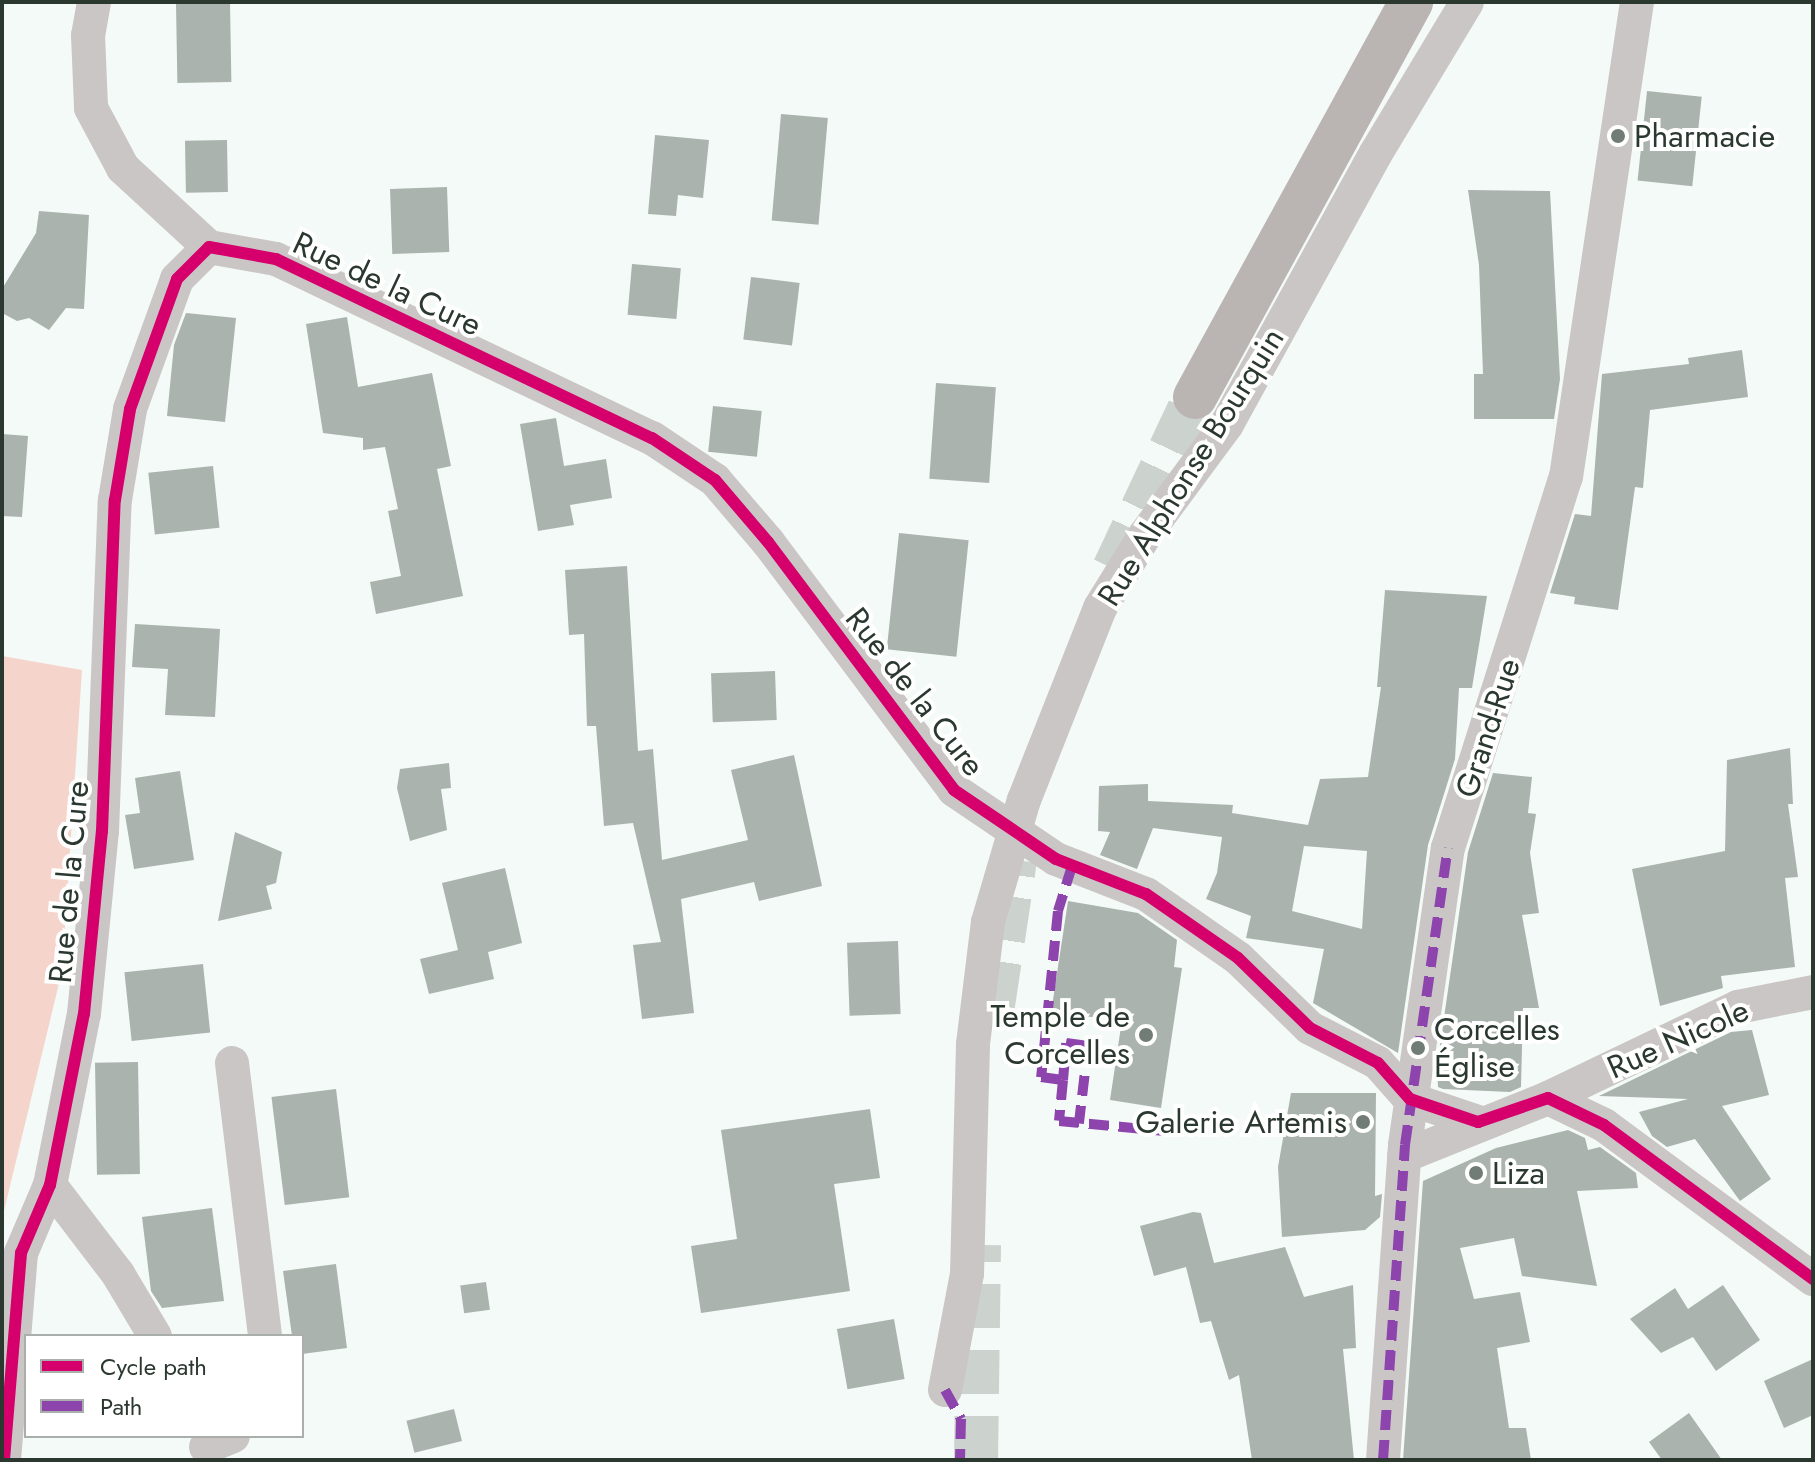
<!DOCTYPE html>
<html>
<head>
<meta charset="utf-8">
<style>
	body { margin:0 }
	#map { position:relative; width:1815px; height:1462px; overflow:hidden; background:#f4faf7; font-family:Jost,sans-serif }
	div>[style] { position:absolute }
	[style*='--x'] { left:calc(var(--x)*1px); top:calc(var(--y)*1px); width:calc(var(--w)*1px); rotate:calc(var(--a)*1deg) }
	.green>* { inset:0; background:#f5d4cc }
	.building>* { inset:0; background:#aab3ae; transform-origin:0 0 }
	.primary-tunnel>* { height:44px; margin-top:-22px; transform-origin:0; background:repeating-linear-gradient(90deg,#ccd3cf 0 44px,transparent 0 66px) }
	.street>* { height:34px; margin:-17px; padding:0 17px; transform-origin:17px; border-radius:17px; background:#cac6c5 }
	.primary>* { height:44px; margin:-22px; padding:0 22px; transform-origin:22px; border-radius:22px; background:#bab5b3 }
	.quiet>* { height:10px; margin-top:-5px; transform-origin:0; background:repeating-linear-gradient(90deg,#8e44ad 0 20px,transparent 0 30px) }
	.cycleway>* { height:12px; margin:-6px; padding:0 6px; transform-origin:6px; border-radius:6px; background:#d6006c }
	.dots>* { width:22px; height:22px; translate:-50% -50%; box-sizing:border-box; border:4px solid #fff; border-radius:50% }
	span { translate:-50% -50%; white-space:nowrap; text-align:center; line-height:1.15; -webkit-text-stroke:8px #fff; paint-order:stroke }
	.poi-label { font-size:32px; color:#2a3830 }
	.left { translate:0 -50%; text-align:left }
	.right { translate:-100% -50%; text-align:right }
	.street-label { font-size:32px; color:#2a3830 }
	.frame { position:absolute; inset:0; border:4px solid #2a3830; pointer-events:none }
	.legend { position:absolute; left:24px; top:1334px; width:280px; height:104px; box-sizing:border-box; background:#fff; border:2px solid #aaafac; margin:0; padding:10px 14px; list-style:none; font-size:24px; color:#2a3830 }
	.legend li { display:flex; align-items:center; gap:16px; height:40px }
	.legend b { width:40px; border:2px solid #aaafac }
</style>
</head>
<body>
<div id="map">
	<div class="green">
		<i style="clip-path:polygon(2px 656px,82px 670px,62px 971px,2px 1219px)"></i>
	</div>
	<div class="building">
		<i style="left:230px;top:3px;width:79px;height:54px;rotate:89deg"></i>
		<i style="left:1647px;top:91px;width:55px;height:90px;rotate:6deg"></i>
		<i style="left:781px;top:114px;width:47px;height:107px;rotate:5deg"></i>
		<i style="clip-path:polygon(655px 135px,709px 140px,703px 198px,678px 195px,676px 216px,648px 214px)"></i>
		<i style="left:227px;top:140px;width:52px;height:42px;rotate:89deg"></i>
		<i style="left:447px;top:187px;width:65px;height:57px;rotate:88deg"></i>
		<i style="clip-path:polygon(1468px 190px,1550px 191px,1560px 379px,1554px 419px,1474px 419px,1474px 374px,1483px 374px,1479px 265px)"></i>
		<i style="clip-path:polygon(39px 211px,89px 215px,84px 309px,66px 308px,49px 330px,29px 318px,17px 321px,4px 314px,2px 303px,2px 289px,36px 233px)"></i>
		<i style="left:632px;top:264px;width:49px;height:51px;rotate:5deg"></i>
		<i style="left:751px;top:277px;width:49px;height:63px;rotate:7deg"></i>
		<i style="clip-path:polygon(186px 313px,236px 318px,225px 422px,167px 416px,174px 345px)"></i>
		<i style="clip-path:polygon(347px 317px,358px 387px,432px 373px,451px 466px,437px 469px,463px 596px,376px 614px,370px 582px,401px 576px,388px 511px,398px 509px,385px 447px,363px 450px,363px 438px,323px 433px,306px 324px)"></i>
		<i style="clip-path:polygon(1742px 350px,1748px 397px,1650px 410px,1643px 488px,1635px 487px,1618px 610px,1574px 604px,1575px 597px,1550px 593px,1575px 514px,1591px 516px,1602px 374px,1689px 364px,1688px 358px)"></i>
		<i style="left:936px;top:383px;width:60px;height:96px;rotate:4deg"></i>
		<i style="left:713px;top:406px;width:49px;height:46px;rotate:6deg"></i>
		<i style="clip-path:polygon(556px 418px,564px 466px,606px 459px,612px 498px,570px 505px,574px 525px,538px 531px,520px 424px)"></i>
		<i style="clip-path:polygon(2px 434px,28px 436px,22px 517px,2px 516px)"></i>
		<i style="left:213px;top:466px;width:62px;height:65px;rotate:84deg"></i>
		<i style="left:899px;top:533px;width:70px;height:117px;rotate:6deg"></i>
		<i style="clip-path:polygon(627px 566px,638px 751px,653px 749px,662px 860px,748px 840px,731px 770px,794px 755px,822px 886px,759px 901px,754px 882px,681px 899px,694px 1013px,642px 1019px,633px 945px,661px 942px,633px 823px,604px 826px,596px 726px,587px 726px,584px 634px,569px 635px,565px 570px)"></i>
		<i style="clip-path:polygon(evenodd,1385px 590px,1487px 596px,1472px 688px,1459px 688px,1455px 759px,1428px 845px,1398px 1053px,1313px 1003px,1324px 949px,1246px 938px,1251px 916px,1206px 899px,1217px 873px,1222px 837px,1153px 828px,1137px 869px,1100px 855px,1110px 832px,1098px 831px,1099px 786px,1148px 784px,1148px 801px,1233px 805px,1232px 813px,1308px 825px,1320px 779px,1368px 777px,1381px 687px,1377px 687px,1385px 590px,1304px 846px,1367px 851px,1362px 929px,1292px 911px,1304px 846px)"></i>
		<i style="clip-path:polygon(135px 624px,220px 629px,215px 717px,165px 715px,168px 669px,132px 667px)"></i>
		<i style="left:775px;top:671px;width:49px;height:64px;rotate:88deg"></i>
		<i style="clip-path:polygon(1790px 748px,1793px 804px,1788px 804px,1798px 877px,1785px 878px,1795px 967px,1721px 976px,1723px 988px,1660px 1006px,1632px 869px,1725px 851px,1727px 760px)"></i>
		<i style="clip-path:polygon(449px 763px,451px 788px,441px 789px,447px 830px,410px 841px,397px 788px,400px 769px)"></i>
		<i style="clip-path:polygon(180px 771px,194px 860px,134px 869px,125px 815px,140px 813px,135px 778px)"></i>
		<i style="clip-path:polygon(1493px 773px,1532px 777px,1528px 813px,1536px 814px,1530px 853px,1539px 913px,1522px 915px,1539px 1008px,1523px 1008px,1521px 1087px,1510px 1092px,1443px 1089px,1438px 1087px,1437px 1066px,1468px 852px)"></i>
		<i style="clip-path:polygon(235px 832px,282px 852px,276px 883px,266px 886px,272px 909px,218px 921px)"></i>
		<i style="clip-path:polygon(505px 868px,522px 943px,488px 952px,494px 979px,429px 994px,420px 959px,458px 950px,442px 883px)"></i>
		<i style="clip-path:polygon(1068px 901px,1138px 913px,1177px 940px,1174px 967px,1182px 968px,1161px 1108px,1110px 1100px,1122px 1020px,1051px 1013px)"></i>
		<i style="left:898px;top:941px;width:73px;height:51px;rotate:88deg"></i>
		<i style="left:203px;top:964px;width:69px;height:79px;rotate:84deg"></i>
		<i style="clip-path:polygon(1752px 1030px,1769px 1095px,1722px 1106px,1771px 1179px,1740px 1201px,1695px 1139px,1667px 1147px,1652px 1136px,1639px 1112px,1688px 1099px,1599px 1096px,1731px 1032px)"></i>
		<i style="left:138px;top:1062px;width:112px;height:43px;rotate:89deg"></i>
		<i style="left:336px;top:1089px;width:109px;height:65px;rotate:83deg"></i>
		<i style="clip-path:polygon(1291px 1093px,1376px 1093px,1375px 1196px,1382px 1194px,1380px 1217px,1365px 1230px,1282px 1237px,1278px 1167px)"></i>
		<i style="clip-path:polygon(870px 1109px,880px 1178px,834px 1184px,850px 1291px,701px 1313px,691px 1246px,737px 1239px,721px 1130px)"></i>
		<i style="clip-path:polygon(1568px 1130px,1585px 1138px,1588px 1150px,1600px 1147px,1636px 1173px,1638px 1188px,1577px 1191px,1597px 1286px,1522px 1276px,1514px 1238px,1460px 1248px,1474px 1299px,1520px 1292px,1530px 1342px,1497px 1348px,1509px 1428px,1526px 1428px,1531px 1460px,1403px 1460px,1423px 1181px,1496px 1148px)"></i>
		<i style="clip-path:polygon(212px 1208px,224px 1301px,162px 1308px,151px 1291px,142px 1217px)"></i>
		<i style="clip-path:polygon(1193px 1212px,1201px 1213px,1214px 1263px,1285px 1247px,1304px 1297px,1353px 1285px,1356px 1348px,1343px 1349px,1354px 1460px,1252px 1460px,1239px 1375px,1229px 1380px,1211px 1321px,1200px 1323px,1186px 1267px,1154px 1276px,1140px 1226px)"></i>
		<i style="clip-path:polygon(336px 1264px,347px 1348px,302px 1354px,302px 1336px,292px 1336px,283px 1271px)"></i>
		<i style="left:486px;top:1282px;width:28px;height:26px;rotate:82deg"></i>
		<i style="clip-path:polygon(1723px 1285px,1760px 1340px,1716px 1371px,1693px 1337px,1661px 1353px,1630px 1319px,1675px 1288px,1688px 1309px)"></i>
		<i style="left:894px;top:1319px;width:61px;height:58px;rotate:80deg"></i>
		<i style="clip-path:polygon(1813px 1359px,1813px 1415px,1784px 1428px,1764px 1381px)"></i>
		<i style="left:454px;top:1409px;width:33px;height:49px;rotate:76deg"></i>
		<i style="clip-path:polygon(1689px 1413px,1722px 1460px,1662px 1460px,1649px 1442px)"></i>
	</div>
	<div class="primary-tunnel">
		<i style="--x:1114;--y:569;--w:190;--a:-64.8"></i>
		<i style="--x:993;--y:1005;--w:147;--a:-81.4"></i>
		<i style="--x:976;--y:1460;--w:215;--a:-89.2"></i>
	</div>
	<div class="street">
		<i style="--x:94;--y:2;--w:34;--a:100"></i>
		<i style="--x:88;--y:35;--w:73;--a:87.6"></i>
		<i style="--x:91;--y:108;--w:68;--a:61.9"></i>
		<i style="--x:123;--y:168;--w:117;--a:42.6"></i>
		<i style="--x:232;--y:1063;--w:275;--a:83.1"></i>
		<i style="--x:1548;--y:1098;--w:211;--a:-25.6"></i>
		<i style="--x:1738;--y:1007;--w:76;--a:-11.3"></i>
		<i style="--x:1404;--y:1156;--w:155;--a:-21.9"></i>
		<i style="--x:1548;--y:1098;--w:62;--a:25.7"></i>
		<i style="--x:1604;--y:1125;--w:260;--a:36.4"></i>
		<i style="--x:50;--y:1185;--w:112;--a:52.6"></i>
		<i style="--x:118;--y:1274;--w:72;--a:59.2"></i>
		<i style="--x:945;--y:1390;--w:118;--a:-79.3"></i>
		<i style="--x:967;--y:1274;--w:230;--a:-88.5"></i>
		<i style="--x:973;--y:1044;--w:123;--a:-83"></i>
		<i style="--x:988;--y:922;--w:127;--a:-73.6"></i>
		<i style="--x:1024;--y:800;--w:206;--a:-68.4"></i>
		<i style="--x:1100;--y:608;--w:86;--a:-58.3"></i>
		<i style="--x:1145;--y:535;--w:138;--a:-53.5"></i>
		<i style="--x:1227;--y:424;--w:309;--a:-61.2"></i>
		<i style="--x:1376;--y:153;--w:176;--a:-58.9"></i>
		<i style="--x:206;--y:1447;--w:29;--a:-22"></i>
		<i style="--x:4;--y:1460;--w:208;--a:-85.3"></i>
		<i style="--x:21;--y:1253;--w:74;--a:-66.9"></i>
		<i style="--x:50;--y:1185;--w:174;--a:-78.8"></i>
		<i style="--x:84;--y:1014;--w:184;--a:-84.4"></i>
		<i style="--x:102;--y:831;--w:331;--a:-87.8"></i>
		<i style="--x:115;--y:500;--w:92;--a:-80.6"></i>
		<i style="--x:130;--y:409;--w:138;--a:-70.1"></i>
		<i style="--x:177;--y:279;--w:45;--a:-45"></i>
		<i style="--x:209;--y:247;--w:68;--a:10.2"></i>
		<i style="--x:276;--y:259;--w:416;--a:25.5"></i>
		<i style="--x:652;--y:438;--w:76;--a:33.7"></i>
		<i style="--x:715;--y:480;--w:82;--a:49.5"></i>
		<i style="--x:768;--y:542;--w:310;--a:53.1"></i>
		<i style="--x:954;--y:790;--w:123;--a:34.1"></i>
		<i style="--x:1056;--y:859;--w:97;--a:21.3"></i>
		<i style="--x:1146;--y:894;--w:112;--a:34.8"></i>
		<i style="--x:1238;--y:958;--w:100;--a:44.2"></i>
		<i style="--x:1310;--y:1028;--w:76;--a:27.2"></i>
		<i style="--x:1378;--y:1063;--w:48;--a:48.4"></i>
		<i style="--x:1410;--y:1099;--w:72;--a:18.7"></i>
		<i style="--x:1383;--y:1460;--w:316;--a:-86"></i>
		<i style="--x:1405;--y:1145;--w:300;--a:-81.8"></i>
		<i style="--x:1448;--y:848;--w:389;--a:-72.4"></i>
		<i style="--x:1566;--y:477;--w:480;--a:-81.5"></i>
	</div>
	<div class="primary">
		<i style="--x:1195;--y:397;--w:450;--a:-61.3"></i>
	</div>
	<div class="quiet">
		<i style="--x:1072;--y:866;--w:47;--a:107.3"></i>
		<i style="--x:1058;--y:911;--w:167;--a:95.8"></i>
		<i style="--x:1041;--y:1077;--w:22;--a:8"></i>
		<i style="--x:1063;--y:1080;--w:41;--a:95.6"></i>
		<i style="--x:1059;--y:1121;--w:117;--a:5.4"></i>
		<i style="--x:1063;--y:1080;--w:37;--a:-85"></i>
		<i style="--x:1066;--y:1043;--w:22;--a:8"></i>
		<i style="--x:1088;--y:1046;--w:78;--a:96.7"></i>
		<i style="--x:945;--y:1390;--w:33;--a:61"></i>
		<i style="--x:961;--y:1419;--w:41;--a:91.4"></i>
		<i style="--x:1383;--y:1460;--w:316;--a:-86"></i>
		<i style="--x:1405;--y:1145;--w:300;--a:-81.8"></i>
	</div>
	<div class="cycleway">
		<i style="--x:4;--y:1460;--w:208;--a:-85.3"></i>
		<i style="--x:21;--y:1253;--w:74;--a:-66.9"></i>
		<i style="--x:50;--y:1185;--w:174;--a:-78.8"></i>
		<i style="--x:84;--y:1014;--w:184;--a:-84.4"></i>
		<i style="--x:102;--y:831;--w:331;--a:-87.8"></i>
		<i style="--x:115;--y:500;--w:92;--a:-80.6"></i>
		<i style="--x:130;--y:409;--w:138;--a:-70.1"></i>
		<i style="--x:177;--y:279;--w:45;--a:-45"></i>
		<i style="--x:209;--y:247;--w:68;--a:10.2"></i>
		<i style="--x:276;--y:259;--w:416;--a:25.5"></i>
		<i style="--x:652;--y:438;--w:76;--a:33.7"></i>
		<i style="--x:715;--y:480;--w:82;--a:49.5"></i>
		<i style="--x:768;--y:542;--w:310;--a:53.1"></i>
		<i style="--x:954;--y:790;--w:123;--a:34.1"></i>
		<i style="--x:1056;--y:859;--w:97;--a:21.3"></i>
		<i style="--x:1146;--y:894;--w:112;--a:34.8"></i>
		<i style="--x:1238;--y:958;--w:100;--a:44.2"></i>
		<i style="--x:1310;--y:1028;--w:76;--a:27.2"></i>
		<i style="--x:1378;--y:1063;--w:48;--a:48.4"></i>
		<i style="--x:1410;--y:1099;--w:72;--a:18.7"></i>
		<i style="--x:1478;--y:1122;--w:74;--a:-18.9"></i>
		<i style="--x:1548;--y:1098;--w:62;--a:25.7"></i>
		<i style="--x:1604;--y:1125;--w:260;--a:36.4"></i>
	</div>
	<div class="dots">
		<i style="left:1618px;top:136px;background:#717c76"></i>
		<i style="left:1146px;top:1035px;background:#717c76"></i>
		<i style="left:1418px;top:1048px;background:#717c76"></i>
		<i style="left:1363px;top:1122px;background:#717c76"></i>
		<i style="left:1476px;top:1173px;background:#717c76"></i>
	</div>
	<div class="poi-label">
		<span class="left" style="left:1634px;top:136px">Pharmacie</span>
		<span class="right" style="left:1130px;top:1035px">Temple de<br>Corcelles</span>
		<span class="left" style="left:1434px;top:1048px">Corcelles<br>Église</span>
		<span class="right" style="left:1347px;top:1122px">Galerie Artemis</span>
		<span class="left" style="left:1492px;top:1173px">Liza</span>
	</div>
	<div class="street-label">
		<span style="left:387px;top:284px;rotate:25deg">Rue de la Cure</span>
		<span style="left:1191px;top:467px;rotate:-58deg">Rue Alphonse Bourquin</span>
		<span style="left:915px;top:692px;rotate:52deg">Rue de la Cure</span>
		<span style="left:1488px;top:728px;rotate:-72deg">Grand-Rue</span>
		<span style="left:69px;top:882px;rotate:-85deg">Rue de la Cure</span>
		<span style="left:1678px;top:1039px;rotate:-24deg">Rue Nicole</span>
	</div>
	<div class="frame"></div>
	<ul class="legend">
	<li><b style="height:10px;background:#d6006c"></b>Cycle path</li>
	<li><b style="height:10px;background:#8e44ad"></b>Path</li>
	</ul>
</div>
</body>
</html>
